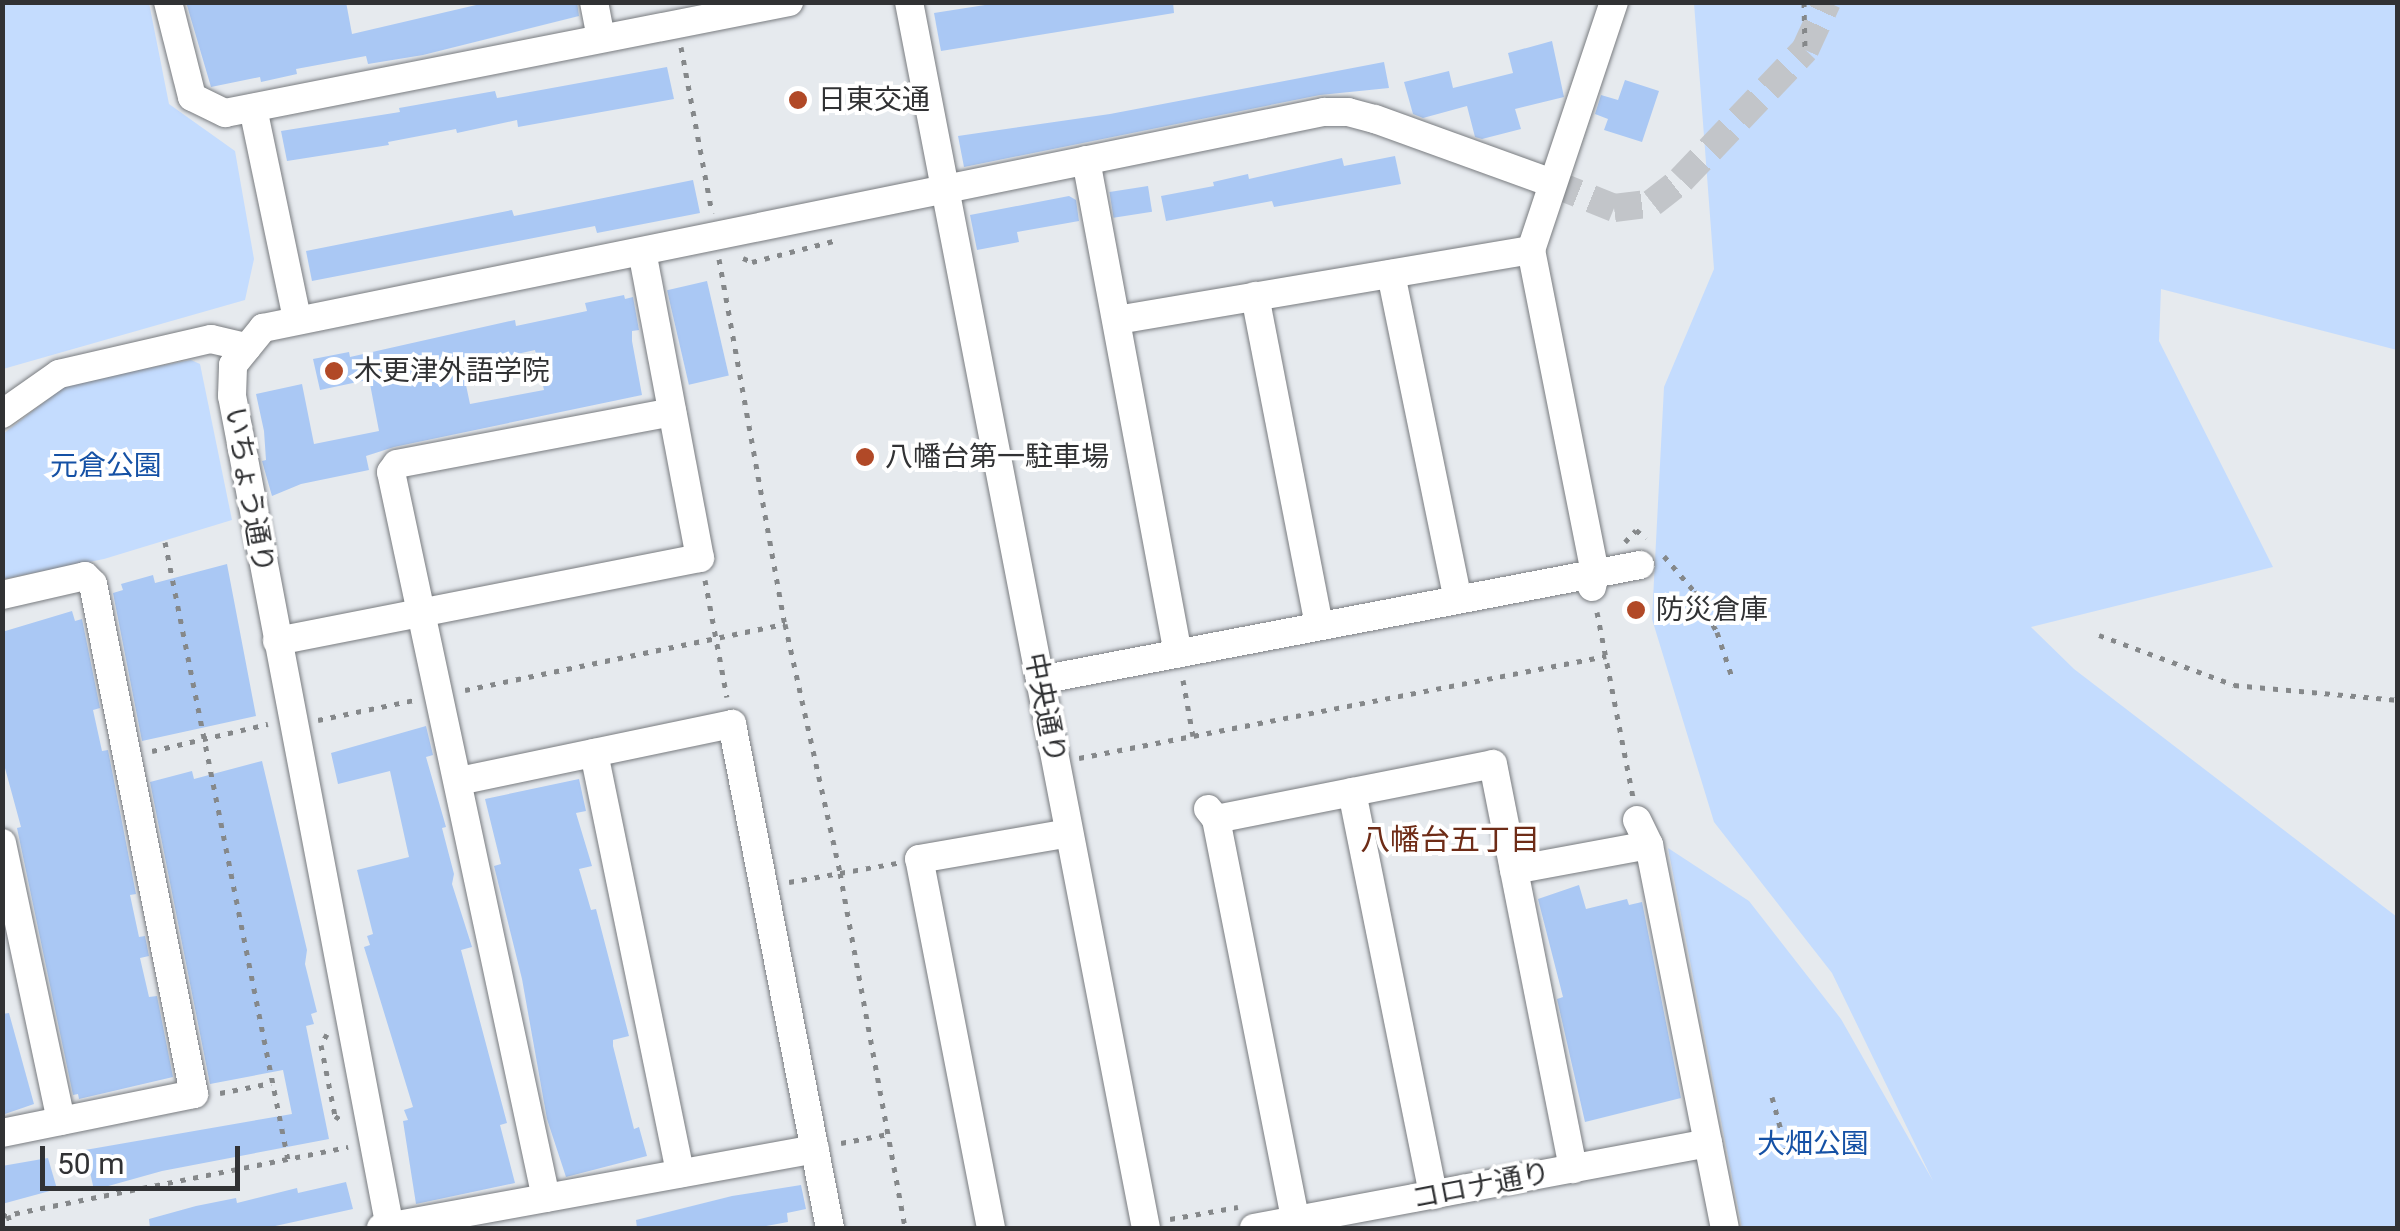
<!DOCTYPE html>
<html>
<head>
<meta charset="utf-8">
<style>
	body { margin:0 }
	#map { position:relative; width:2400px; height:1231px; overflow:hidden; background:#e6eaee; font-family:Roboto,"Noto Sans JP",sans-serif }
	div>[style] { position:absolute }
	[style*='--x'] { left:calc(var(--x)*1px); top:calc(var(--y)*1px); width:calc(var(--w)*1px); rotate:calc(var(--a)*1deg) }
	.green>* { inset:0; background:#c4dcfe }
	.building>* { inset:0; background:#aac8f4; transform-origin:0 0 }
	.minor-tunnel>* { height:28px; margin-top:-14px; transform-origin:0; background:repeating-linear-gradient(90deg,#c2c5c9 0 28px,transparent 0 42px) }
	.path>* { height:5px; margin-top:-2.5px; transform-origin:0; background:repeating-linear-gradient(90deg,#85888a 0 5px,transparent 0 13px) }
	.roads { filter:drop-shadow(0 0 2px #797c80) drop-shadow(0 0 2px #797c80) }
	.minor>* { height:28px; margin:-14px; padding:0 14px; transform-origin:14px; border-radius:14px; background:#fff }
	.dots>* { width:28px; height:28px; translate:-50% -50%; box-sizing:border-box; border:5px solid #fff; border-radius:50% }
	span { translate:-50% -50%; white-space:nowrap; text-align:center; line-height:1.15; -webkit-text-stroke:8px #fff; paint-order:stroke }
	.poi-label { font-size:28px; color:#313234 }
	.left { translate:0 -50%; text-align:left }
	.park-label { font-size:28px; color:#1551a5 }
	.street-label { font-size:28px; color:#313234 }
	.neighbourhood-label { font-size:30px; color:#6e2c17 }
	.frame { position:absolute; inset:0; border:5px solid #313234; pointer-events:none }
	.scale { position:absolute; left:40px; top:1146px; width:200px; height:45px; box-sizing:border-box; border:5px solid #313234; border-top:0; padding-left:12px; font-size:30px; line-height:35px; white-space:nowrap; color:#313234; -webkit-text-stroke:8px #fff; paint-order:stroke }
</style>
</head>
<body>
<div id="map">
	<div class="green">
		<i style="clip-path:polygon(3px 2px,149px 3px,169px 104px,235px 151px,254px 259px,245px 300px,3px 369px)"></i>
		<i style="clip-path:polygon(1694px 3px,2397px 3px,2397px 350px,2161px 289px,2159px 341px,2273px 567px,2031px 627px,2074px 669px,2397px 917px,2397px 1228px,1742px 1228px,1668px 848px,1749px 901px,1841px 1019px,1933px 1181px,1832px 973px,1714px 822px,1652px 619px,1664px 387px,1714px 269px)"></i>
		<i style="clip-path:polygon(191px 360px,200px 364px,232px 520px,104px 559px,3px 579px,3px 434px,69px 383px)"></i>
	</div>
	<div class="building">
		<i style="clip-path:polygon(186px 2px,346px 2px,352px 34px,489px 2px,577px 2px,579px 16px,423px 55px,368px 64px,366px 56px,296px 69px,297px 74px,261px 82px,260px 77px,211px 87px)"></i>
		<i style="clip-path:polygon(1004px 2px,1173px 2px,1174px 13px,941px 51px,934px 13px)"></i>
		<i style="clip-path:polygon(1552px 41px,1564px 97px,1515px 109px,1521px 129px,1482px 139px,1475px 137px,1467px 106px,1423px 118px,1413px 114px,1404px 82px,1449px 71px,1453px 88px,1513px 73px,1508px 53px)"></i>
		<i style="clip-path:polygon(1384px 62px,1389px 88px,1320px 95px,964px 167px,958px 136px,1110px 114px)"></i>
		<i style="clip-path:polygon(667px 67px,674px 99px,518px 127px,517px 120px,457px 133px,456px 129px,388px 142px,389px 145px,287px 161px,281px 131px,400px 112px,399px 108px,495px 91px,497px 98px)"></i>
		<i style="clip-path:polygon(1625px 80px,1659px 91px,1642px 142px,1604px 130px,1608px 119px,1595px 114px,1601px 95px,1618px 100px)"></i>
		<i style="clip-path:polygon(1395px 156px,1401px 184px,1274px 207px,1272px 201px,1166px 221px,1161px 196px,1214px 186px,1213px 182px,1248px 174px,1249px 179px,1342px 158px,1344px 166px)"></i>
		<i style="clip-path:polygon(693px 180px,700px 213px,597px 233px,595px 226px,312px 281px,306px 251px,512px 210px,514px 216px)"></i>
		<i style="left:1148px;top:186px;width:26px;height:39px;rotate:81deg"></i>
		<i style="clip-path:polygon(1069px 196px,1076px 200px,1079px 221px,1017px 232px,1019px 242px,977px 250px,970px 215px)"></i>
		<i style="left:707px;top:281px;width:97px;height:41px;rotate:77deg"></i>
		<i style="clip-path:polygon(evenodd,624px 295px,625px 299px,633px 297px,639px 330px,632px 331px,632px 341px,642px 395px,394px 447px,366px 456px,369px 470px,301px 484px,272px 496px,262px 461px,266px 460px,264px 431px,256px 394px,302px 384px,314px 444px,379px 431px,370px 384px,367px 380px,320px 390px,313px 359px,349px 352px,350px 357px,515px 320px,516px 326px,587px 311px,585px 303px,624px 295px,535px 350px,544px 390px,470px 404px,462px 366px,535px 350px)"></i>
		<i style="clip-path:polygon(227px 564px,256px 716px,142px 741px,113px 593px,123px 590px,121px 584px,153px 575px,155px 583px)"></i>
		<i style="clip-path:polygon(72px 611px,75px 621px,82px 619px,100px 708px,93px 710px,102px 751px,108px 750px,136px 894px,130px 895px,139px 937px,145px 936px,149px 956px,140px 958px,149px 997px,157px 996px,173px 1077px,79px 1099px,78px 1094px,73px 1095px,17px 828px,21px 827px,2px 757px,2px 632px)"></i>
		<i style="clip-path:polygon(426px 726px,433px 755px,426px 757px,446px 827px,442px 828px,454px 874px,452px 884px,472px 947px,461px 950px,507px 1123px,500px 1125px,515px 1183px,416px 1204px,403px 1121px,408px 1120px,404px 1110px,413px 1107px,364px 947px,370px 945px,367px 936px,373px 934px,357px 870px,409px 857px,390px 771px,338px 784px,331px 753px)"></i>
		<i style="clip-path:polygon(262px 761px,307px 950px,305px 964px,317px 1012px,311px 1014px,314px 1024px,306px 1026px,329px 1139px,162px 1171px,94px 1190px,85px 1150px,292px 1114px,283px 1070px,210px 1084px,150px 782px,192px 771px,194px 779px)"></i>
		<i style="clip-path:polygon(579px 779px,586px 811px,576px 813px,592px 866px,579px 869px,591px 910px,596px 909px,629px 1036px,613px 1040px,613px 1046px,634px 1129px,639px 1127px,647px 1156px,566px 1177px,547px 1119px,522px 979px,494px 866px,501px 864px,485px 799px)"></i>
		<i style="clip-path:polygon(1579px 885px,1586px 909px,1627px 899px,1629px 905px,1642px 902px,1681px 1098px,1585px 1122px,1557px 999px,1563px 997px,1538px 899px)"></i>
		<i style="clip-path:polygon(9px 1013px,34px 1104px,2px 1115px,2px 1014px)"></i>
		<i style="clip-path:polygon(48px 1158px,57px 1189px,2px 1204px,2px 1166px)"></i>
		<i style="clip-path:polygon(346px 1182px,353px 1209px,266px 1228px,150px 1228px,149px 1219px,196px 1206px,236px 1198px,237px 1203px,297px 1188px,298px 1193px)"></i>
		<i style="clip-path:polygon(801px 1185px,806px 1209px,787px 1213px,788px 1222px,755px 1228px,637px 1228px,636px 1220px,732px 1196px)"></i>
	</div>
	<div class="minor-tunnel">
		<i style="--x:1552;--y:183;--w:67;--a:22"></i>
		<i style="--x:1614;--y:208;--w:38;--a:-7"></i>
		<i style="--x:1652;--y:203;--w:37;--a:-38"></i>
		<i style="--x:1681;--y:180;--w:180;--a:-46.4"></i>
		<i style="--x:1805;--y:50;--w:53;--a:-65.4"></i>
	</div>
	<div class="path">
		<i style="--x:1804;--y:2;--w:48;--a:88.8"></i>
		<i style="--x:681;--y:47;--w:169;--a:79.4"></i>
		<i style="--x:743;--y:258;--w:10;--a:24"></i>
		<i style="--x:752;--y:262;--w:84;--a:-14.5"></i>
		<i style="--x:719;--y:259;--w:371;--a:79.8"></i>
		<i style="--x:785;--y:624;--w:255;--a:77.5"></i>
		<i style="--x:840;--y:873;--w:361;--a:79.6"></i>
		<i style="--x:165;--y:542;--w:630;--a:78.74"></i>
		<i style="--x:1625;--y:542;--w:16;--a:-47"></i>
		<i style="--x:1636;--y:530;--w:13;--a:39"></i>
		<i style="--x:1664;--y:556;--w:46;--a:49.4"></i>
		<i style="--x:1694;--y:591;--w:47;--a:60.7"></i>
		<i style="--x:1717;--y:632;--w:51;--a:71.6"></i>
		<i style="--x:705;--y:580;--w:119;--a:79.4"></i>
		<i style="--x:1597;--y:612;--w:188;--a:79"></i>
		<i style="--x:2099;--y:635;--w:144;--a:20.3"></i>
		<i style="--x:2234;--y:685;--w:165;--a:5.2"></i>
		<i style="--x:1183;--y:680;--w:57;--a:79.9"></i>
		<i style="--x:465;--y:690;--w:327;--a:-11.7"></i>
		<i style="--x:318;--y:720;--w:99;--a:-11.7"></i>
		<i style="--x:152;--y:751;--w:119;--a:-13.1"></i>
		<i style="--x:1079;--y:758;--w:537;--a:-10.95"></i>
		<i style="--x:789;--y:882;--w:110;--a:-10"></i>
		<i style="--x:327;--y:1034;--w:13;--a:119"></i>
		<i style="--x:321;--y:1045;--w:72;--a:78.8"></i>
		<i style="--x:335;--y:1116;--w:9;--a:32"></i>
		<i style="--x:220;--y:1093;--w:52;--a:-11.1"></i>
		<i style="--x:1772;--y:1097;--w:57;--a:74.7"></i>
		<i style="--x:841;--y:1143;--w:48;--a:-10.8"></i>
		<i style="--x:8;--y:1215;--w:13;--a:77"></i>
		<i style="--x:2;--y:1216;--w:353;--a:-11.3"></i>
		<i style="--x:1170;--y:1219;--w:69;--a:-10"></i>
	</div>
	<div class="roads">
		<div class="minor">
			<i style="--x:168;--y:2;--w:98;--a:75.8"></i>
			<i style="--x:192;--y:97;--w:37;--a:26"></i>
			<i style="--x:225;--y:113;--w:575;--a:-11.13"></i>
			<i style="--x:594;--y:2;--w:36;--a:79"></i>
			<i style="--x:909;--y:2;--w:1249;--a:79.06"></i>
			<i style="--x:253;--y:108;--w:216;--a:78.2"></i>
			<i style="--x:1086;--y:160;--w:502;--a:79.45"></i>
			<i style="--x:1391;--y:274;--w:332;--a:78.4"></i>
			<i style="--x:1255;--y:296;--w:336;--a:79"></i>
			<i style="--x:1117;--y:320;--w:420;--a:-9.6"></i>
			<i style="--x:2;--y:414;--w:70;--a:-35.1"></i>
			<i style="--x:59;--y:374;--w:156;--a:-13"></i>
			<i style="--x:211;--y:339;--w:37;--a:13"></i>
			<i style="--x:1592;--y:587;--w:14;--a:-78"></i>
			<i style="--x:1595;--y:573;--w:329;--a:-101.2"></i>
			<i style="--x:1531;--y:250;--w:262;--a:-71.5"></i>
			<i style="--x:2;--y:595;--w:85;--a:-12.9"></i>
			<i style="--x:85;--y:576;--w:11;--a:45"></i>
			<i style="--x:93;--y:584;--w:520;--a:78.8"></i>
			<i style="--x:194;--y:1094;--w:196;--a:168.5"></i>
			<i style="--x:277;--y:641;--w:431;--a:-11.1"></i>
			<i style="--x:700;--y:558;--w:311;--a:-100.7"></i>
			<i style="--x:1040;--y:680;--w:611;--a:-10.85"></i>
			<i style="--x:594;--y:753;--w:429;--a:78.4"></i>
			<i style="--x:459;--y:781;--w:279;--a:-11.8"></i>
			<i style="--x:732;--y:724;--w:513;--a:79"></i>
			<i style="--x:1352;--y:792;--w:411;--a:78.6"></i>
			<i style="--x:1208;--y:809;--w:13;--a:51"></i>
			<i style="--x:1216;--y:819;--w:417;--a:78.8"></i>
			<i style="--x:1216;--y:819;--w:282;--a:-11.2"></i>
			<i style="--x:1493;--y:764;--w:413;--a:78.8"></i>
			<i style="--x:1637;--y:820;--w:28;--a:64"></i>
			<i style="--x:1649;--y:845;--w:390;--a:78.8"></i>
			<i style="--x:2;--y:843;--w:284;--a:78"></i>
			<i style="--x:1514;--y:870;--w:137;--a:-10.5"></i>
			<i style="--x:546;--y:1198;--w:742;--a:-102.05"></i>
			<i style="--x:391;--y:472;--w:10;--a:-53"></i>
			<i style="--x:397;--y:464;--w:280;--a:-10.7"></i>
			<i style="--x:381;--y:1228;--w:441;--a:-10.3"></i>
			<i style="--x:390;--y:1228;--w:847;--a:-100.75"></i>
			<i style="--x:232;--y:396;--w:31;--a:-88"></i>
			<i style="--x:233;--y:365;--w:48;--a:-51"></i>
			<i style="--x:263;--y:328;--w:1083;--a:-11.51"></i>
			<i style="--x:1324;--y:112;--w:24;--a:0"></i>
			<i style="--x:1348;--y:112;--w:28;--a:15"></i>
			<i style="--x:1375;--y:119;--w:188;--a:19.9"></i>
			<i style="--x:991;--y:1228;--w:376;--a:-101"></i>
			<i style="--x:919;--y:859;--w:152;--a:-9.8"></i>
			<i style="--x:1254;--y:1228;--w:462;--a:-10.6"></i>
		</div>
	</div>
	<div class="dots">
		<i style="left:798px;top:100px;background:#b14927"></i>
		<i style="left:334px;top:371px;background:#b14927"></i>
		<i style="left:865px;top:457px;background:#b14927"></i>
		<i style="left:1636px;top:610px;background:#b14927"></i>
	</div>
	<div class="poi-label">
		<span class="left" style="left:818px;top:100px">日東交通</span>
		<span class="left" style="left:354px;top:371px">木更津外語学院</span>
		<span class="left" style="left:885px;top:457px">八幡台第一駐車場</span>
		<span class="left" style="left:1656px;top:610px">防災倉庫</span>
	</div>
	<div class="park-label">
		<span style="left:106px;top:466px">元倉公園</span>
		<span style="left:1813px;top:1144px">大畑公園</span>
	</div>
	<div class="street-label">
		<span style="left:249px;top:490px;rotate:80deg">いちょう通り</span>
		<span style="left:1045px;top:708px;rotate:79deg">中央通り</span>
		<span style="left:1481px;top:1186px;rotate:-11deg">コロナ通り</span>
	</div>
	<div class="neighbourhood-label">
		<span style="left:1450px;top:840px">八幡台五丁目</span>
	</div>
	<div class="frame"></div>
	<div class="scale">50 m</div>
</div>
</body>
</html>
